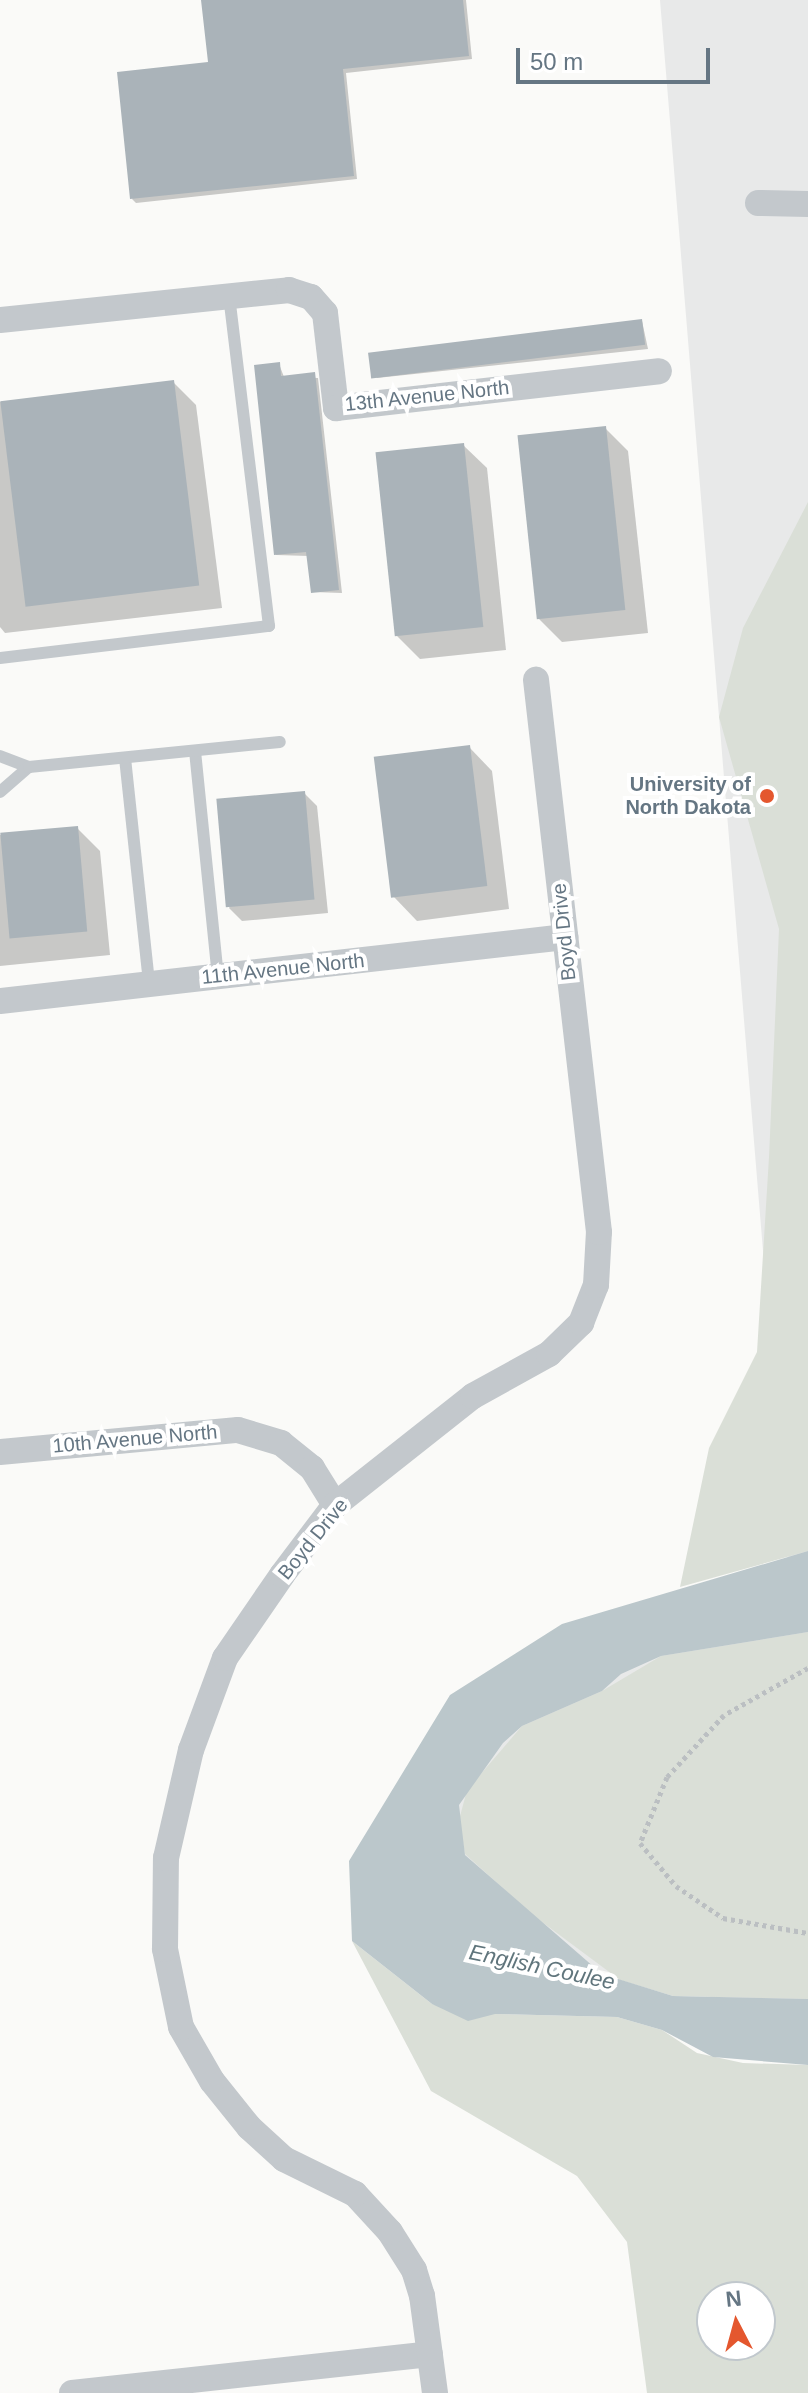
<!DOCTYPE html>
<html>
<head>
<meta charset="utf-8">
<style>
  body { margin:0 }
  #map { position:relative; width:808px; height:2393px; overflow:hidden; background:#fafaf8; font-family:Helvetica,sans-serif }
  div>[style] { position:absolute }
  .built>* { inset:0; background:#e8e9e9 }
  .green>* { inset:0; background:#dadfd7 }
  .water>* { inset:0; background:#bbc7cb }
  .shadow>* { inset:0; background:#0003 }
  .building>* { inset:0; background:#aab3b9; transform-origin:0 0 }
  .path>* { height:5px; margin-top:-2.5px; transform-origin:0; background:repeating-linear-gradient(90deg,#bbbfc2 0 4px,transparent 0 8px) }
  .lane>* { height:12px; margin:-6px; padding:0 6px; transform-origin:6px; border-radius:6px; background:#c3c8cc }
  .street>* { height:26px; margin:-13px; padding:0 13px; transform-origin:13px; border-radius:13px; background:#c3c8cc }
  .dots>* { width:22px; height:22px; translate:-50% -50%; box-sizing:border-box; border:4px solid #fff; border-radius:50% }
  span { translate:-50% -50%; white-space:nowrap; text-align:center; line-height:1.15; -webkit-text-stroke:8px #fff; paint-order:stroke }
  .street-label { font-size:20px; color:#657683 }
  .poi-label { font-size:20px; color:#657683; font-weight:700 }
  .right { translate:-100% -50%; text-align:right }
  .water-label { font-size:22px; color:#60757c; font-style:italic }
  .north { position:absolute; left:696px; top:2281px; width:80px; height:80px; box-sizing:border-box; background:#fff; border:2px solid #c1c8cd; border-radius:50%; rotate:354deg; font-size:22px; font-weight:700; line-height:32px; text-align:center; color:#657683 }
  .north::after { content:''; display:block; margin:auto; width:28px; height:36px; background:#e4572e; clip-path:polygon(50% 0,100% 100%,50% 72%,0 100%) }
  .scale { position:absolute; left:516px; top:48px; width:194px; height:36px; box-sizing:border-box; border:4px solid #657683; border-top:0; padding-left:10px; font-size:24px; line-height:28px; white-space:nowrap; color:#657683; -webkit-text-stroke:6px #fff; paint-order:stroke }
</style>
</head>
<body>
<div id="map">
  <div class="built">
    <i style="clip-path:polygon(660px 0,808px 0,808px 2020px,537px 1955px,446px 1918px,465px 1747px,791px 1591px)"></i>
  </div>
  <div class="green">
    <i style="clip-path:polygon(808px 502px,808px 1551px,680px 1587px,709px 1448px,757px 1352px,769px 1157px,779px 929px,719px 717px,743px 628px)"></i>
    <i style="clip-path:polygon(808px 1632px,808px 1999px,673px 1996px,620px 1980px,534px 1916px,465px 1854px,459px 1820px,467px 1790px,522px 1726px,602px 1691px,661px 1656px)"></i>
    <i style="clip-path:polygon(evenodd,352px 1941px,432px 2004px,495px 2014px,617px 2017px,662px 2030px,697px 2053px,743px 2063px,808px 2065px,808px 2393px,647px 2393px,627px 2242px,577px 2176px,431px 2091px,352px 1941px,712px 2297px,760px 2297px,760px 2345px,712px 2345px,712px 2297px)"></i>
  </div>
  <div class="water">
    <i style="clip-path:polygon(808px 1551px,808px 1632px,661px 1656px,621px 1674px,602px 1691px,522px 1726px,503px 1743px,459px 1805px,465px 1855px,602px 1974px,673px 1996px,808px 1999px,808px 2065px,713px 2057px,662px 2030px,617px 2017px,495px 2014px,468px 2021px,432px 2004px,352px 1941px,349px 1861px,450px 1695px,562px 1624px)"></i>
  </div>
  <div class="shadow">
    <i style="clip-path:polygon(203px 0,466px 0,472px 59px,346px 73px,357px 179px,136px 203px,132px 199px,210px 64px)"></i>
    <i style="clip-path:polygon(642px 321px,648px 349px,377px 378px,373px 374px)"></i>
    <i style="clip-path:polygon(279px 364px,284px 377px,318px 378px,342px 593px,313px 592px,309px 556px,276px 555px)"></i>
    <i style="clip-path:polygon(173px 382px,196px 405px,222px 608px,5px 633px,0 627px,0 402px)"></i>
    <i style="clip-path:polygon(605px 428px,628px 451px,648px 633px,562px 642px,539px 619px)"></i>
    <i style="clip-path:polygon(463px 445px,487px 468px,506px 650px,420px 659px,397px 636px)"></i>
    <i style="clip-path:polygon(469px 747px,492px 771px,509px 909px,417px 921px,394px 897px)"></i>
    <i style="clip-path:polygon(304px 793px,317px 806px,328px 913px,242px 921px,229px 908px)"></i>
    <i style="clip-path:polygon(77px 828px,100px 851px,110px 955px,0 966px,0 835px)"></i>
  </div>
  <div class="building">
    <i style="clip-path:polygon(201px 0,463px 0,469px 56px,343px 69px,354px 176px,130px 199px,117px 72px,208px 62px)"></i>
    <i style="left:642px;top:319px;width:26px;height:276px;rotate:83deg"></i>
    <i style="clip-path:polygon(280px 362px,281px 376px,315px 372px,339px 590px,311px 593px,306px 552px,274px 555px,254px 365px)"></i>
    <i style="left:174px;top:380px;width:207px;height:175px;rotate:83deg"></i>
    <i style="left:606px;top:426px;width:185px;height:89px;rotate:84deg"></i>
    <i style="left:464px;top:443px;width:185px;height:89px;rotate:84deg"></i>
    <i style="left:470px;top:745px;width:142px;height:97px;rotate:83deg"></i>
    <i style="left:305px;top:791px;width:109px;height:89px;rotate:85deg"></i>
    <i style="left:78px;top:826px;width:106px;height:78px;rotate:85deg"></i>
  </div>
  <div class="path">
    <i style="left:808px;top:1668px;width:96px;rotate:150.8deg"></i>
    <i style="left:724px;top:1715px;width:84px;rotate:132.6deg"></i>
    <i style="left:667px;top:1777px;width:71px;rotate:112.2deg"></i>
    <i style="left:640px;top:1843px;width:56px;rotate:50.1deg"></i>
    <i style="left:676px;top:1886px;width:57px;rotate:34.2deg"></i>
    <i style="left:723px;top:1918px;width:86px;rotate:10deg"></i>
  </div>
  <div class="lane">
    <i style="left:0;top:658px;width:271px;rotate:-6.8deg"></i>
    <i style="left:269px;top:626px;width:332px;rotate:-96.9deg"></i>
    <i style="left:195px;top:751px;width:226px;rotate:84.2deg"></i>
    <i style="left:0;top:756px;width:31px;rotate:21deg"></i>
    <i style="left:125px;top:758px;width:227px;rotate:83.9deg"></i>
    <i style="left:0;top:792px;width:38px;rotate:-41deg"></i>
    <i style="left:29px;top:767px;width:252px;rotate:-5.7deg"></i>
  </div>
  <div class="street">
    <i style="left:758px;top:203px;width:50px;rotate:1.1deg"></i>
    <i style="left:0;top:320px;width:291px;rotate:-5.9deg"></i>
    <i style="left:289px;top:290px;width:23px;rotate:18deg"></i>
    <i style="left:311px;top:297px;width:21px;rotate:49deg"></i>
    <i style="left:325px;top:313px;width:96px;rotate:83.4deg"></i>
    <i style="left:336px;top:408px;width:325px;rotate:-6.5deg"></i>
    <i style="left:0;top:1001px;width:569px;rotate:-6.46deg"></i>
    <i style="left:0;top:1452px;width:239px;rotate:-5.3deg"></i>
    <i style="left:238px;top:1430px;width:45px;rotate:16.8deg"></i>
    <i style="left:281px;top:1443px;width:40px;rotate:39deg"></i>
    <i style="left:312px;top:1468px;width:44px;rotate:58.1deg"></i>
    <i style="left:72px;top:2393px;width:360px;rotate:-6.2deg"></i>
    <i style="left:435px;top:2393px;width:98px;rotate:-97.6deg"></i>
    <i style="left:422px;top:2296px;width:27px;rotate:-107deg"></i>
    <i style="left:414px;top:2270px;width:45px;rotate:-122.3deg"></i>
    <i style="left:390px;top:2232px;width:52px;rotate:-132.6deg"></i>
    <i style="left:355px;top:2194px;width:79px;rotate:-153.8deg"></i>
    <i style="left:284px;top:2159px;width:47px;rotate:-137.6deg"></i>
    <i style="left:249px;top:2127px;width:59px;rotate:-128.8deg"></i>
    <i style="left:212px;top:2081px;width:62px;rotate:-119.9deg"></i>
    <i style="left:181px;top:2027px;width:80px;rotate:-101.6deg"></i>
    <i style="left:165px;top:1949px;width:91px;rotate:-89.4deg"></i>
    <i style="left:166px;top:1858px;width:111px;rotate:-77deg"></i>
    <i style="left:191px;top:1750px;width:98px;rotate:-69.7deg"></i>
    <i style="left:225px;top:1658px;width:101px;rotate:-55.5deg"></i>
    <i style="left:282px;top:1575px;width:88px;rotate:-52.9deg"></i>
    <i style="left:335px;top:1505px;width:176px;rotate:-38.3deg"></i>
    <i style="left:473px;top:1396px;width:87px;rotate:-28.9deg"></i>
    <i style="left:549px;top:1354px;width:45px;rotate:-44.1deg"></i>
    <i style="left:581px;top:1323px;width:41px;rotate:-68.5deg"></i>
    <i style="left:596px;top:1285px;width:53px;rotate:-86.8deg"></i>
    <i style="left:599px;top:1232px;width:556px;rotate:-96.51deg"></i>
  </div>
  <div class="dots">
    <i style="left:767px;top:796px;background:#e4572e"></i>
  </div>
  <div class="street-label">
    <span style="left:427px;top:396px;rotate:-6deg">13th Avenue North</span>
    <span style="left:564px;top:932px;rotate:-96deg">Boyd Drive</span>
    <span style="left:283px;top:969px;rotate:-6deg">11th Avenue North</span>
    <span style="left:135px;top:1439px;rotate:-5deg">10th Avenue North</span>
    <span style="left:313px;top:1539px;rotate:-51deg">Boyd Drive</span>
  </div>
  <div class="poi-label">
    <span class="right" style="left:751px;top:796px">University of<br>North Dakota</span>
  </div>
  <div class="water-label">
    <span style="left:542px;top:1967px;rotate:12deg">English Coulee</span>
  </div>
  <div class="north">N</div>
  <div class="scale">50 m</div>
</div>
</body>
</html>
